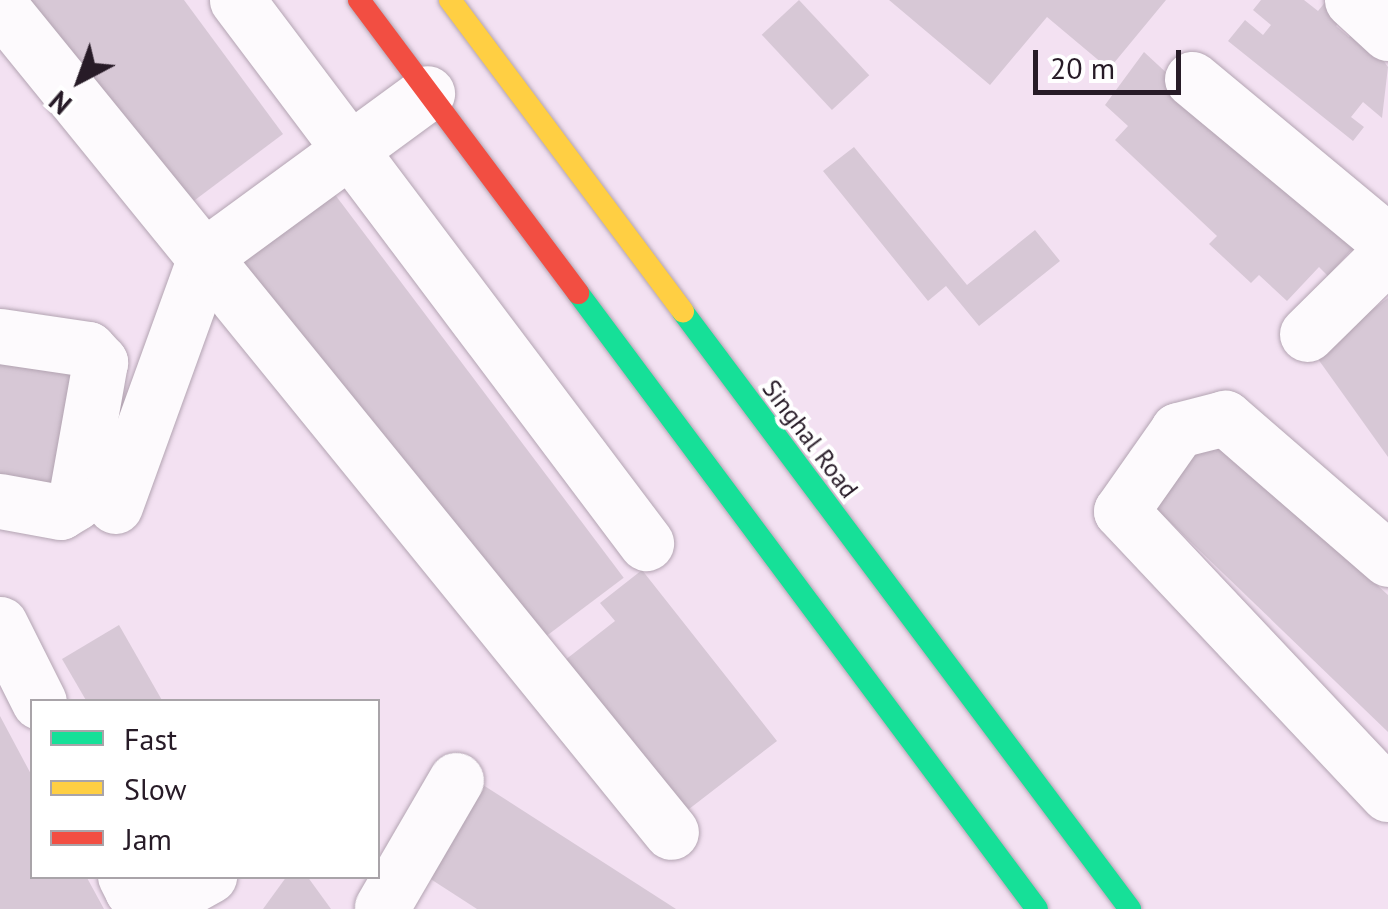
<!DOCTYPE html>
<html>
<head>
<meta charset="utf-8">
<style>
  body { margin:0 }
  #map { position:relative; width:1388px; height:909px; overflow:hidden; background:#f3e1f2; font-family:"PT Sans",sans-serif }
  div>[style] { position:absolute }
  .building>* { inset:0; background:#d7c8d6; transform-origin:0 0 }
  .roads { filter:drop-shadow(0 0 2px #b3a4b2) drop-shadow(0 0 2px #b3a4b2) }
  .street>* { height:55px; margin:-27.5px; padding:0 27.5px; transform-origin:27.5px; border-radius:27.5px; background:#fdfafd }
  .fast>* { height:22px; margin:-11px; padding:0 11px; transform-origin:11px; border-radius:11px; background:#16e098 }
  .slow>* { height:22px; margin:-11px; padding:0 11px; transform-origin:11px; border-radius:11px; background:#ffcf43 }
  .jam>* { height:22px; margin:-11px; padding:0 11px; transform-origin:11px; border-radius:11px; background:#f24e42 }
  span { translate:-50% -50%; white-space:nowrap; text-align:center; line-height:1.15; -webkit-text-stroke:8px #fff; paint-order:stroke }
  .street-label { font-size:25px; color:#271b27 }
  .legend { position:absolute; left:30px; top:699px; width:350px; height:180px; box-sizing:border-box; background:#fff; border:2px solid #a9a4a9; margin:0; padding:12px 18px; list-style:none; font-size:30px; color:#271b27 }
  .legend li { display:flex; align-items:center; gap:20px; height:50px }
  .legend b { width:50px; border:2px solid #a9a4a9 }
  .north { position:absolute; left:30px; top:30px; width:100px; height:100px; -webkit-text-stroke:8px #fff; paint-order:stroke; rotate:221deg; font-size:28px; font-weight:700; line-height:40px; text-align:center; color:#271b27 }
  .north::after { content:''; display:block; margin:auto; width:35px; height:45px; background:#271b27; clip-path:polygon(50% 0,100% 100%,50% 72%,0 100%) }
  .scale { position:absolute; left:1033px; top:50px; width:148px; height:45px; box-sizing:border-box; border:5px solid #271b27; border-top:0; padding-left:12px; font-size:30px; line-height:35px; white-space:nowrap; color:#271b27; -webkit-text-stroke:8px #fff; paint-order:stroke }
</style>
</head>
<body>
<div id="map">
  <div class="building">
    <i style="clip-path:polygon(27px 0,184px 0,283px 134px,183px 209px)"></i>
    <i style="left:799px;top:0;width:103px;height:51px;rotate:47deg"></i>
    <i style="clip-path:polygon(889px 0,1166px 0,1109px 69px,1047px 17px,990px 85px)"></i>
    <i style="clip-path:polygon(1261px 0,1304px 0,1318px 11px,1327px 0,1346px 14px,1336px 26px,1349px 37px,1359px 25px,1388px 67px,1382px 118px,1363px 102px,1351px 117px,1364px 127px,1353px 141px,1228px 41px,1245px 20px,1263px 35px,1271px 25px,1253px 10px)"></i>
    <i style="clip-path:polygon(1144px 52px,1354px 247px,1328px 276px,1319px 267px,1287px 301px,1259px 275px,1251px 283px,1209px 244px,1217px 236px,1115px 140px,1128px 126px,1105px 105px)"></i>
    <i style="clip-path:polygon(854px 147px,967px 285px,1035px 230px,1060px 261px,979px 326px,946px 286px,928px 301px,823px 171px)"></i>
    <i style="left:321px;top:176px;width:503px;height:123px;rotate:53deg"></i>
    <i style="clip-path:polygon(1388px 298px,1388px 457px,1313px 352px)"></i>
    <i style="clip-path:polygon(0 357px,76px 367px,59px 489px,0 481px)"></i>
    <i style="clip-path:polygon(1208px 431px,1388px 595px,1388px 732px,1146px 499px)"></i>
    <i style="clip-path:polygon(642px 570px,777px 741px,680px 816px,560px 664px,615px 621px,600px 603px)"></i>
    <i style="clip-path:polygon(119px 625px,163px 702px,87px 702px,62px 659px)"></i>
    <i style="clip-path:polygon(0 716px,32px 776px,32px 876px,86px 876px,104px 909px,0 909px)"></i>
    <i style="clip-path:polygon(469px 776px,676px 909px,477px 909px,412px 867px)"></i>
    <i style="clip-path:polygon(287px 876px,307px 876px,331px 909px,263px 909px)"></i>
  </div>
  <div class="roads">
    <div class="street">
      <i style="left:237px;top:0;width:680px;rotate:53.01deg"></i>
      <i style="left:1352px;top:0;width:49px;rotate:42.5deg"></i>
      <i style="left:0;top:6px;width:1064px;rotate:50.91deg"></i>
      <i style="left:1192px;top:79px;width:255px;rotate:39.7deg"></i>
      <i style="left:1307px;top:334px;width:114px;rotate:-44.6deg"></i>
      <i style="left:0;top:336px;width:89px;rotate:8.4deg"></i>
      <i style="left:88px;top:349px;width:18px;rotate:47deg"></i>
      <i style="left:100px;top:362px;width:143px;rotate:100.1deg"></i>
      <i style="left:75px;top:503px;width:17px;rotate:149deg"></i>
      <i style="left:60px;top:512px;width:61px;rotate:-169.6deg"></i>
      <i style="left:115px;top:506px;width:267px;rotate:-70.1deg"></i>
      <i style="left:206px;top:255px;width:274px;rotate:-36.2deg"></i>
      <i style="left:1388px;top:559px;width:216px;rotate:-139.1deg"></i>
      <i style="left:1225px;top:418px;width:49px;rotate:165.7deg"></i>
      <i style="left:1178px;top:430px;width:99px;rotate:125.1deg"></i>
      <i style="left:1121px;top:511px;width:389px;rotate:46.7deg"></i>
      <i style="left:0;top:624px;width:87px;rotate:63.4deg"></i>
      <i style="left:125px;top:876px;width:16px;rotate:63deg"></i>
      <i style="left:132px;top:890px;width:32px;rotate:22deg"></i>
      <i style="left:162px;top:902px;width:54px;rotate:-29deg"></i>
      <i style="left:382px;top:907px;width:147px;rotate:-59.8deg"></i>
    </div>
    <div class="fast">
      <i style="left:578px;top:293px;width:768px;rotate:53.31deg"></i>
      <i style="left:683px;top:312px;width:746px;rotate:53.18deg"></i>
    </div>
    <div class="slow">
      <i style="left:450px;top:0;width:389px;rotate:53.2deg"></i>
    </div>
    <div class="jam">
      <i style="left:359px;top:0;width:366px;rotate:53.2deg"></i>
    </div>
  </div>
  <div class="street-label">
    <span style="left:810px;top:439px;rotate:53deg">Singhal Road</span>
  </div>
  <ul class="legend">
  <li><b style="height:12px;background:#16e098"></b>Fast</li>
  <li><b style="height:12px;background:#ffcf43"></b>Slow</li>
  <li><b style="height:12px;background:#f24e42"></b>Jam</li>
  </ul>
  <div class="north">N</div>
  <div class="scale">20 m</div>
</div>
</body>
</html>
